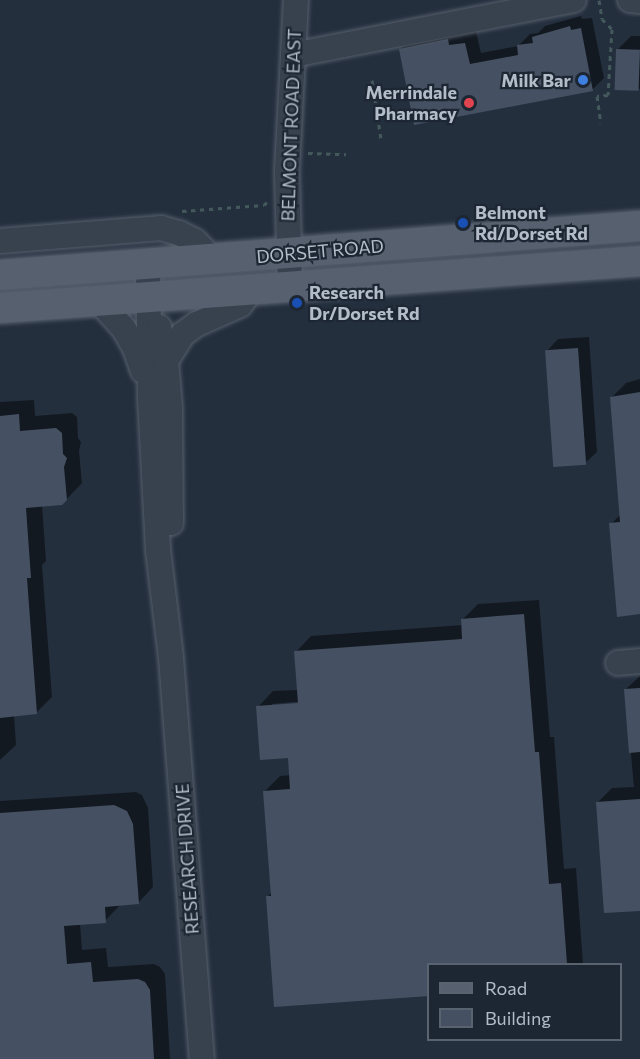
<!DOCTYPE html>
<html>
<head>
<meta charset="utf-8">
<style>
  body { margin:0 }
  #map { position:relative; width:640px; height:1059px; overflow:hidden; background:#242f3e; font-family:Commissioner,sans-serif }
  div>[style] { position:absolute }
  .shadow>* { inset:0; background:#0007 }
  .building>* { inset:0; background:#455162; transform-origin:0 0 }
  .path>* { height:3px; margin-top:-1.5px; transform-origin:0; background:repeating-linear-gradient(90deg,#44595c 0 4.5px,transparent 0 9px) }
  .roads { filter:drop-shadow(0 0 2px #565f6c) drop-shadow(0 0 2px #565f6c) }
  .minor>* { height:24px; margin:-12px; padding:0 12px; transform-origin:12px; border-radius:12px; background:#38414e }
  .major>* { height:30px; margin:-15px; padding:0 15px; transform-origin:15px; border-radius:15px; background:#56606e }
  .dots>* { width:16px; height:16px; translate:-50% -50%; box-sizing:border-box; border:3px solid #1d2633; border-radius:50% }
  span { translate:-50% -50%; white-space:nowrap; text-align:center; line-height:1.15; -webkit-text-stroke:4.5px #1d2633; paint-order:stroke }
  .poi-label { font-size:18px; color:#b4bcc9; font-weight:700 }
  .right { translate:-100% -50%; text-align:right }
  .left { translate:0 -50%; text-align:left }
  .street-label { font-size:18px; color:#b4bcc9 }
  .legend { position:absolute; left:427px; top:963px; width:195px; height:78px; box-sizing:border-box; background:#1d2633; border:2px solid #59626f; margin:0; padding:8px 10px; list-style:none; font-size:18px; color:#b4bcc9 }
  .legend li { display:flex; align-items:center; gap:12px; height:30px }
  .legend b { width:30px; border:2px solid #59626f }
</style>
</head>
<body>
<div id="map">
  <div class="shadow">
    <i style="clip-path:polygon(581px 16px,582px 19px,592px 18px,604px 78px,593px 89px,415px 123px,401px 49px,412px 38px,459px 29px,460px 35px,476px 32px,481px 53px,518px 46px,530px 34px,538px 33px,545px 26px)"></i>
    <i style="clip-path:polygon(631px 36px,640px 36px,640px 90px,617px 50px)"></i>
    <i style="clip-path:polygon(589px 337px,597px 452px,585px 463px,547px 351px,558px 339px)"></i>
    <i style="clip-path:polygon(640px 379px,640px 614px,611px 524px,621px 514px,612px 397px,626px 383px)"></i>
    <i style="clip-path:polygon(34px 400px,35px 416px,72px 413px,77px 417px,78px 438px,81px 442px,79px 451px,82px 483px,62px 504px,42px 505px,46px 561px,42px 565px,52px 697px,36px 713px,14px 715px,16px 745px,0 760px,0 402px)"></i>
    <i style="clip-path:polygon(evenodd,539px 600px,550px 737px,554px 737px,564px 869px,576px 868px,583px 964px,428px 964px,268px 896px,272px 892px,264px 792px,280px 776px,291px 775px,290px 756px,258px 707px,273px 691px,298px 690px,296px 652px,311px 636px,463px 625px,462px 620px,478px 604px,539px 600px,305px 701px,305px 704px,272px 707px,272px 704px,305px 701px)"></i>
    <i style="clip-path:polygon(640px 676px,640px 909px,598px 802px,612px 788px,634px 787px,625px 690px)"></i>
    <i style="clip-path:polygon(136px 792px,142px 795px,148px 808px,153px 887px,138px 903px,121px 904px,105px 921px,80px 923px,82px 950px,106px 948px,108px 967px,154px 964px,160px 967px,165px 974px,170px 1059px,0 1059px,0 801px)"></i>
  </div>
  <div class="building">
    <i style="clip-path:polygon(570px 26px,571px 30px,581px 28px,593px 91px,414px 125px,399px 49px,448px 39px,449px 45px,465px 43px,470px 64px,518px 55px,517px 45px,533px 43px,532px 37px)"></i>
    <i style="left:616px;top:49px;width:24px;height:41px;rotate:2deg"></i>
    <i style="left:578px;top:348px;width:117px;height:33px;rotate:86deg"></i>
    <i style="clip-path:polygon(640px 392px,640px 614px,617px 617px,609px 523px,620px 522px,610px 397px)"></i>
    <i style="clip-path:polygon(19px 414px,20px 431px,56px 428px,62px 433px,63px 454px,67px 458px,64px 467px,67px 500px,62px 505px,26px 508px,31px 578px,27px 578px,37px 714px,0 718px,0 416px)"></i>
    <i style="clip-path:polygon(524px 614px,535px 752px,539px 752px,549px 884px,561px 883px,567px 964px,429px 964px,429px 996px,274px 1007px,266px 896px,271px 896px,263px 791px,290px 789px,288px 758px,260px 760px,256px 706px,298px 703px,294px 651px,462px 639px,461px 619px)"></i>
    <i style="clip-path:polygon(640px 688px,640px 752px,629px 753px,624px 689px)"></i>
    <i style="clip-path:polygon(640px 799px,640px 911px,604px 913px,596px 802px)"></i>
    <i style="clip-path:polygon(114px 805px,127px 811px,133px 824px,139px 904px,105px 907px,106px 923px,64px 926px,67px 964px,91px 962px,93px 982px,138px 979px,145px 982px,150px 990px,154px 1059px,0 1059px,0 813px)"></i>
  </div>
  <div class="path">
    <i style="left:599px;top:0;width:19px;rotate:81deg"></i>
    <i style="left:602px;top:19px;width:14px;rotate:45deg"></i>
    <i style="left:612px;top:29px;width:66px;rotate:93.5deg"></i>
    <i style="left:608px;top:95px;width:11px;rotate:175deg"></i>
    <i style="left:597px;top:96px;width:27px;rotate:82deg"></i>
    <i style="left:372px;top:80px;width:60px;rotate:81.3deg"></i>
    <i style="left:308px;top:153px;width:38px;rotate:2deg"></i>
    <i style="left:182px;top:211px;width:82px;rotate:-4.2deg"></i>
    <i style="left:264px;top:205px;width:4px;rotate:-45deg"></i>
  </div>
  <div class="roads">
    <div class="minor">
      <i style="left:630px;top:0;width:10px;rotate:6deg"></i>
      <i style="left:293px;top:55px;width:286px;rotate:-11.1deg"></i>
      <i style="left:0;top:241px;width:162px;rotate:-4.6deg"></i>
      <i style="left:161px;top:228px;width:19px;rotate:16deg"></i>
      <i style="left:179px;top:233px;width:18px;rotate:27deg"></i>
      <i style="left:195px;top:241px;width:26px;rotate:47deg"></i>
      <i style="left:148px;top:265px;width:132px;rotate:89.1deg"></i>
      <i style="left:150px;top:397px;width:153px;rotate:87deg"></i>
      <i style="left:158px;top:550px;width:109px;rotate:83.1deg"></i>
      <i style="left:171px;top:658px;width:402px;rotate:85.6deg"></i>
      <i style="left:290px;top:286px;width:115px;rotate:-91.5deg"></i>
      <i style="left:287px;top:171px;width:171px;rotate:-87deg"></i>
      <i style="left:98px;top:300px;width:39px;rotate:48deg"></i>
      <i style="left:124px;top:329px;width:22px;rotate:60deg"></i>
      <i style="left:135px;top:348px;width:24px;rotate:71deg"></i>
      <i style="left:159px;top:327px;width:35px;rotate:78deg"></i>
      <i style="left:166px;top:361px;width:48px;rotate:85.2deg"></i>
      <i style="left:170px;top:409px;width:114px;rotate:89.5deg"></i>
      <i style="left:166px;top:361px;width:32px;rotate:-58deg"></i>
      <i style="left:183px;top:334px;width:17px;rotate:-36deg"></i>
      <i style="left:197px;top:324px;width:47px;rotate:-23.8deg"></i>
      <i style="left:240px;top:305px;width:19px;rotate:-54deg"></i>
      <i style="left:618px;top:663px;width:22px;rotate:-5deg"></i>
    </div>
    <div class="major">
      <i style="left:0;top:275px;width:642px;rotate:-4.38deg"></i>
      <i style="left:0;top:308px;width:642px;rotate:-4.2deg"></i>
    </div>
  </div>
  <div class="dots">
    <i style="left:583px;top:80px;background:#3f7fe0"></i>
    <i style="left:469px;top:103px;background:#e0444e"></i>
    <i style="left:463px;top:223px;background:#1a4fb4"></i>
    <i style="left:297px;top:303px;background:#1a4fb4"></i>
  </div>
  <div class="poi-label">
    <span class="right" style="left:571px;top:80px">Milk Bar</span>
    <span class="right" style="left:457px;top:103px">Merrindale<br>Pharmacy</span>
    <span class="left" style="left:475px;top:223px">Belmont<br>Rd/Dorset Rd</span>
    <span class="left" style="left:309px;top:303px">Research<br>Dr/Dorset Rd</span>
  </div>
  <div class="street-label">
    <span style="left:291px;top:125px;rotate:-88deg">BELMONT ROAD EAST</span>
    <span style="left:320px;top:251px;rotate:-5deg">DORSET ROAD</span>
    <span style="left:187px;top:859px;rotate:-94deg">RESEARCH DRIVE</span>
  </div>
  <ul class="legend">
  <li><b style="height:8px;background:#56606e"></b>Road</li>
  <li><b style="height:16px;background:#455162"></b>Building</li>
  </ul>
</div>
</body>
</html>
